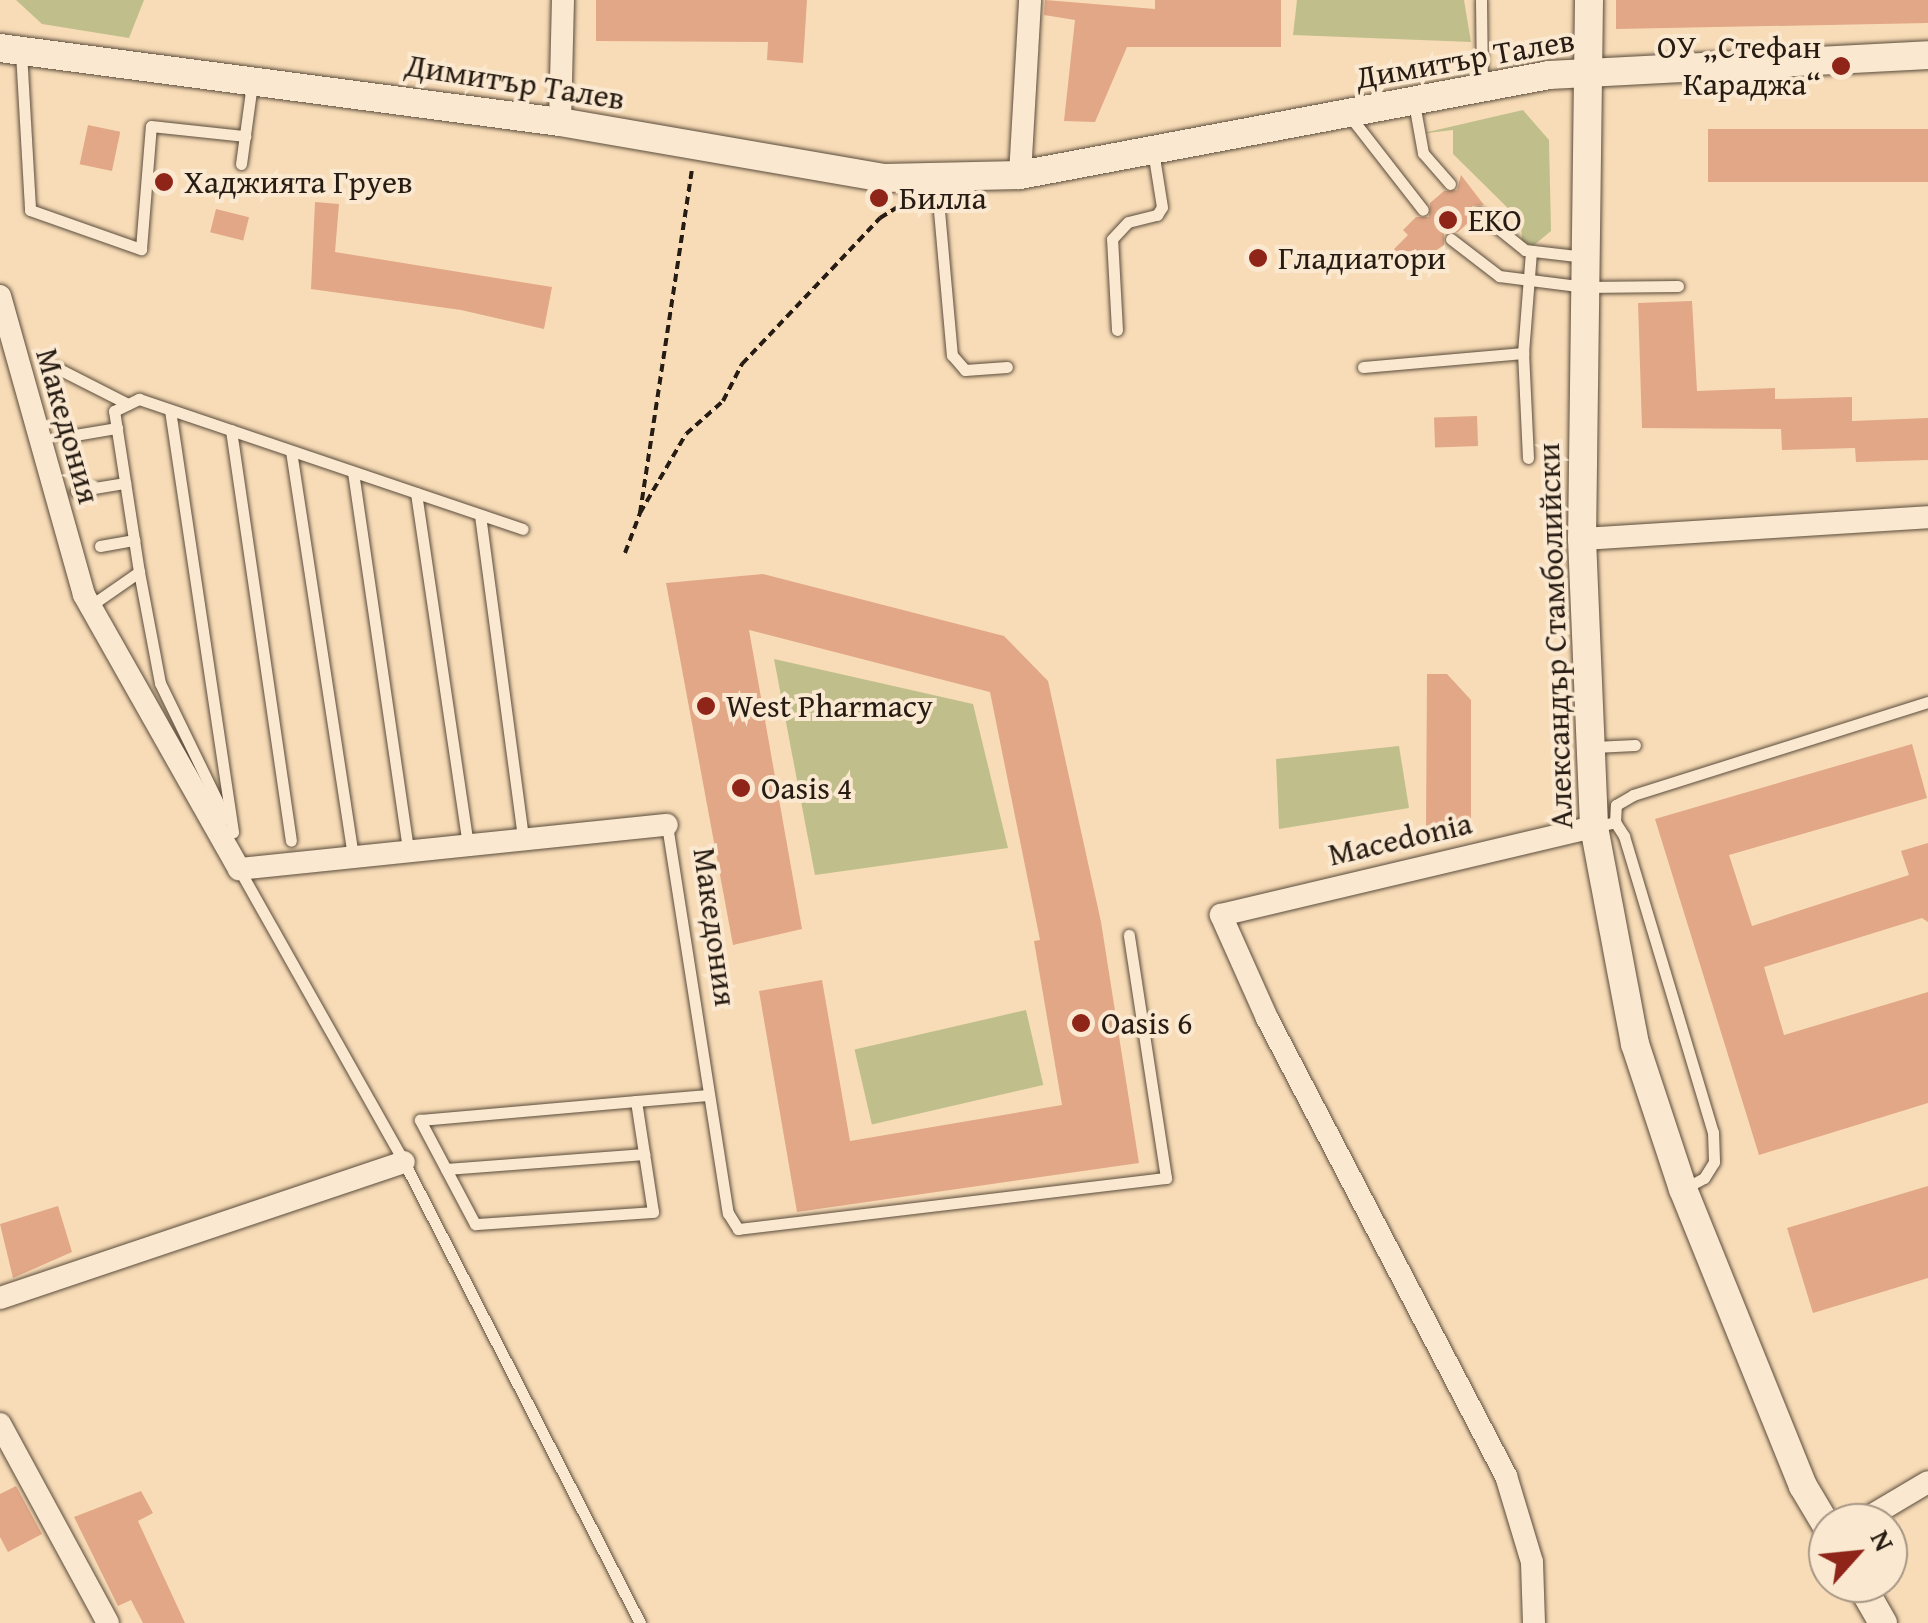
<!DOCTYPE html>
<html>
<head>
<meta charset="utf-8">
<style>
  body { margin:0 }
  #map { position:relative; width:1928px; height:1623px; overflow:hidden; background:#f8dcb7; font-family:"Gentium Book Plus",serif }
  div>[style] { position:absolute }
  .green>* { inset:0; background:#c0bf8c; transform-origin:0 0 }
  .building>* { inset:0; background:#e1a787; transform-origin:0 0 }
  .path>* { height:4px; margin-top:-2px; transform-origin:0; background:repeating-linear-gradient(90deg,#271c13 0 8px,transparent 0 13px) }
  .roads { filter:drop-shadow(0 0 2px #5b4c3c) drop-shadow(0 0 2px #5b4c3c) }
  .service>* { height:11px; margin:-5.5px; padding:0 5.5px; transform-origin:5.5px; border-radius:5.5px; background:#fae8d0 }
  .minor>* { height:22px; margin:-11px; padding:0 11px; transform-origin:11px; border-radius:11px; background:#fae8d0 }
  .tertiary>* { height:28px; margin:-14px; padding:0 14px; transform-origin:14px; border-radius:14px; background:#fae8d0 }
  .dots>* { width:28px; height:28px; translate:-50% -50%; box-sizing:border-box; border:5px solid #fae8d0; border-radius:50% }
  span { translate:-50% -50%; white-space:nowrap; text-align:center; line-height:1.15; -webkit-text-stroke:8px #fae8d0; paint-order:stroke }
  .poi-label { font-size:32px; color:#271c13 }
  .right { translate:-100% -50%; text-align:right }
  .left { translate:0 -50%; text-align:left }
  .street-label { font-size:32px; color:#271c13 }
  .north { position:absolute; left:1808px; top:1503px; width:100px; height:100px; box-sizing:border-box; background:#fae8d0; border:2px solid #a69684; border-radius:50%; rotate:63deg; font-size:28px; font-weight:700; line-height:40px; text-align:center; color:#271c13 }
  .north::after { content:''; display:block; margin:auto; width:35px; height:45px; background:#8f2418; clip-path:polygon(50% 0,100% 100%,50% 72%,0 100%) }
</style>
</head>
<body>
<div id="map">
  <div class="green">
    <i style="clip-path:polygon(16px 0,144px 0,129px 38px,42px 24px)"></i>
    <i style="clip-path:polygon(1297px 0,1464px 0,1471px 42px,1293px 35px)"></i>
    <i style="clip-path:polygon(1523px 110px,1549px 140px,1551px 231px,1533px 246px,1522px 241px,1521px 221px,1453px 154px,1453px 130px,1419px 134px)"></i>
    <i style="clip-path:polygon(774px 659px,973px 704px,1008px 848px,815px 875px)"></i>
    <i style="clip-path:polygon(1399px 746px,1409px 808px,1279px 829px,1276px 759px)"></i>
    <i style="left:1026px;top:1010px;width:77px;height:176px;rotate:77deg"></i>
  </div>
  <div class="building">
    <i style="clip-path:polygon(596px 0,807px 0,803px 63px,767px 60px,768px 42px,596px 41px)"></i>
    <i style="clip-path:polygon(1045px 0,1155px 9px,1155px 0,1281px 0,1281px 47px,1127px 47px,1095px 122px,1064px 121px,1075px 20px,1044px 15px)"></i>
    <i style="clip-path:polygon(1616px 0,1928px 0,1928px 23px,1616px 29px)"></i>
    <i style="left:88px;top:125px;width:33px;height:40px;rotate:12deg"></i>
    <i style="left:1928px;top:129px;width:53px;height:220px;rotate:90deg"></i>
    <i style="clip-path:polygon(1461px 175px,1484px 205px,1472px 206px,1472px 219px,1458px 232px,1444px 233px,1444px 245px,1411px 267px,1394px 249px,1408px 235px,1403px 230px,1416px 217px,1429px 217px,1430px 203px,1444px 191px,1457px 190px)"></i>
    <i style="clip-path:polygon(315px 202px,339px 204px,335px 252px,552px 287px,544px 329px,461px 310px,311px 289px)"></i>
    <i style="left:216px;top:209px;width:34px;height:24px;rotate:14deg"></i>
    <i style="clip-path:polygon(1692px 301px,1697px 391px,1775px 388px,1775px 399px,1852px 397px,1852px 421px,1928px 418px,1928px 460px,1856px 462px,1855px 448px,1782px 450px,1781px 429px,1642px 428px,1638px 303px)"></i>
    <i style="left:1477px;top:416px;width:30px;height:43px;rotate:88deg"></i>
    <i style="clip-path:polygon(763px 574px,1004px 636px,1048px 681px,1101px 922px,1139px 1163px,797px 1212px,759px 991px,822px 980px,850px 1141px,1062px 1105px,1034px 941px,1040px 940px,990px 692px,749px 630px,802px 929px,733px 945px,666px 583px)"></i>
    <i style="clip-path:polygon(1427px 674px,1447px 674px,1471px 700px,1471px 830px,1426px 829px)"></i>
    <i style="clip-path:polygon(1912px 744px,1927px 798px,1729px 855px,1752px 926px,1909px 875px,1901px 851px,1928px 843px,1928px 922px,1922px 918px,1764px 967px,1784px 1035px,1928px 992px,1928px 1103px,1759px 1155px,1655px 819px)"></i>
    <i style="clip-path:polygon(1928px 1186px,1928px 1278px,1813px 1313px,1787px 1228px)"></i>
    <i style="clip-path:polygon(58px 1206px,72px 1252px,13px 1278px,0 1224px)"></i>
    <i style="clip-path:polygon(16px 1486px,42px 1534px,8px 1552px,0 1537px,0 1494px)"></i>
    <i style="clip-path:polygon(141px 1491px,153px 1513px,138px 1521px,185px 1623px,143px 1623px,131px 1600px,118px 1606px,74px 1517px)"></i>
  </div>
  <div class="path">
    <i style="left:640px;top:513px;width:91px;rotate:-59.8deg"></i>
    <i style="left:686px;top:434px;width:50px;rotate:-41.7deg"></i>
    <i style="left:723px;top:401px;width:42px;rotate:-62.8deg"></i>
    <i style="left:742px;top:364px;width:201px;rotate:-46.6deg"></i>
    <i style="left:880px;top:218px;width:26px;rotate:-32deg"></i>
    <i style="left:625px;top:553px;width:43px;rotate:-69.4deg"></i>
    <i style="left:640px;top:513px;width:346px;rotate:-81.4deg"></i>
  </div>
  <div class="roads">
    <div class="service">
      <i style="left:1481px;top:0;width:87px;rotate:89.3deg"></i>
      <i style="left:21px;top:52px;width:158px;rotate:86.7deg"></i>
      <i style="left:30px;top:210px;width:118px;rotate:19.4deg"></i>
      <i style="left:141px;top:249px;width:123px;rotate:-85.4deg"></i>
      <i style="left:151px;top:126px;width:95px;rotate:6.1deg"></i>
      <i style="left:1414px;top:103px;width:51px;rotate:79.8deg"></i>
      <i style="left:1423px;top:153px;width:41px;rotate:48.9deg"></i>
      <i style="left:1349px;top:115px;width:120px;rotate:52.1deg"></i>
      <i style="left:241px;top:164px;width:81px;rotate:-82.2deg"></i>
      <i style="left:936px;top:177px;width:179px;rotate:84.9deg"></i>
      <i style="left:952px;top:355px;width:20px;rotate:49deg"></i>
      <i style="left:965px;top:370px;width:42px;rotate:-4.1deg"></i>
      <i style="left:1479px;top:213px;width:59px;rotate:38.8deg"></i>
      <i style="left:1525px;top:250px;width:60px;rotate:6.7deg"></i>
      <i style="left:1451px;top:239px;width:61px;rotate:37.6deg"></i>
      <i style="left:1499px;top:276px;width:87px;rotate:7.3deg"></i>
      <i style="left:1585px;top:287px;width:93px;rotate:-0.6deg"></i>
      <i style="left:1117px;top:330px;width:91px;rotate:-93.1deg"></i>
      <i style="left:1112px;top:239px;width:23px;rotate:-47deg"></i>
      <i style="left:1128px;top:222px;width:30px;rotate:-14deg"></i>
      <i style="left:1157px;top:215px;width:9px;rotate:-58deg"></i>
      <i style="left:1162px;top:207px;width:57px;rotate:-99.1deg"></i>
      <i style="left:55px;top:367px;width:82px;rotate:26.9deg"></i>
      <i style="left:1363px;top:367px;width:161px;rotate:-5deg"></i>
      <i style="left:170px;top:410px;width:427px;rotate:81.5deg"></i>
      <i style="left:231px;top:430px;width:415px;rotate:81.7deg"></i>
      <i style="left:63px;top:437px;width:55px;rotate:-9.5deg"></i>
      <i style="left:291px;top:451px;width:411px;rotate:81.3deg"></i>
      <i style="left:1528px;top:458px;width:105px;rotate:-92.7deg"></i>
      <i style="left:1523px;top:353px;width:101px;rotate:-85.5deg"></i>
      <i style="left:353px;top:472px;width:383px;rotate:81.7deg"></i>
      <i style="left:76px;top:491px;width:50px;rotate:-9.3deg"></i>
      <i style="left:416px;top:493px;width:356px;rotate:81.6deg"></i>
      <i style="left:480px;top:515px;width:327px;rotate:82.4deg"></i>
      <i style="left:100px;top:546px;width:35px;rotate:-10deg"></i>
      <i style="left:139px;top:572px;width:113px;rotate:79.3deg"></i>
      <i style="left:160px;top:683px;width:151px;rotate:64.1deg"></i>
      <i style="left:90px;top:606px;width:60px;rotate:-34.8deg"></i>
      <i style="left:139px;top:572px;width:163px;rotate:-98.8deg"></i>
      <i style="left:114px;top:411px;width:28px;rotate:-26deg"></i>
      <i style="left:139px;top:399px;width:405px;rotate:18.7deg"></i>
      <i style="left:1594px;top:747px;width:41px;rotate:-2.8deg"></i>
      <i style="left:1615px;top:822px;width:17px;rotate:-87deg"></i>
      <i style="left:1616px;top:805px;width:20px;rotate:-30deg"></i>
      <i style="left:1633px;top:795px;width:309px;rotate:-17.5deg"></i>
      <i style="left:667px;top:825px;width:393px;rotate:81.1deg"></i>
      <i style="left:728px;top:1213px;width:19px;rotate:58deg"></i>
      <i style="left:738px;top:1229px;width:431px;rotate:-6.8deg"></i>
      <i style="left:1166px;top:1178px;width:246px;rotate:-98.7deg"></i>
      <i style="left:1594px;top:827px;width:22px;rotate:-13deg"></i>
      <i style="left:1615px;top:822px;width:17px;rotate:57deg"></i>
      <i style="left:1624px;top:836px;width:309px;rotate:73.3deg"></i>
      <i style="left:1713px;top:1132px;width:30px;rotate:88deg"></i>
      <i style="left:1714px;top:1162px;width:19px;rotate:122deg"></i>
      <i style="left:1704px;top:1178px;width:24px;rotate:152deg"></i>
      <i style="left:239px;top:869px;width:336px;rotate:60.6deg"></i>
      <i style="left:404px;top:1162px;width:518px;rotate:62.89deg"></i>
      <i style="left:636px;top:1101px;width:112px;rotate:81.3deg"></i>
      <i style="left:653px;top:1212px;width:178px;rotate:176.1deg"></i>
      <i style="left:475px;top:1224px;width:118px;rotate:-117.9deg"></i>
      <i style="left:420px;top:1120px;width:217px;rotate:-5deg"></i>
      <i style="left:636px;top:1101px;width:72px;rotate:-4.8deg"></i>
      <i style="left:446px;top:1169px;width:199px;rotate:-4.3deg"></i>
    </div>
    <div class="minor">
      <i style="left:560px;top:122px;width:122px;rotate:-88.6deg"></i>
      <i style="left:1020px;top:175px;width:175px;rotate:-86.7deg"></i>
      <i style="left:0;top:296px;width:311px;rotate:74.3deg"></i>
      <i style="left:84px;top:595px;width:315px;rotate:60.5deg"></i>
      <i style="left:239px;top:869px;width:430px;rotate:-5.9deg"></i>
      <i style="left:1582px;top:539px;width:347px;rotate:-3.6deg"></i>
      <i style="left:0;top:1298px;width:426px;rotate:-18.6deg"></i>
      <i style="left:0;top:1424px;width:226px;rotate:61.5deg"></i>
      <i style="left:1859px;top:1523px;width:80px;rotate:-30.7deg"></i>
      <i style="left:1534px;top:1623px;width:61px;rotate:-91.9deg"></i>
      <i style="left:1532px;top:1562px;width:90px;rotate:-106.8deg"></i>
      <i style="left:1506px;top:1476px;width:517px;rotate:-117.56deg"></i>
      <i style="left:1267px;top:1018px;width:113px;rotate:-114.1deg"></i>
      <i style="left:1221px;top:915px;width:383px;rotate:-13.3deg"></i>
    </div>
    <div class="tertiary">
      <i style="left:1589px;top:0;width:539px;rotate:90.74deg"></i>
      <i style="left:1582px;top:539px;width:288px;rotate:87.6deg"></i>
      <i style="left:1594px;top:827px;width:221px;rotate:79.3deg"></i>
      <i style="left:1635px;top:1044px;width:153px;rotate:71.7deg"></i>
      <i style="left:1683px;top:1189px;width:320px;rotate:68deg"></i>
      <i style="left:1803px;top:1486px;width:49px;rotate:59.2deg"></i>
      <i style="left:0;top:48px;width:565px;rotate:7.53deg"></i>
      <i style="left:560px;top:122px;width:329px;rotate:9.8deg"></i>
      <i style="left:884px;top:178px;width:136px;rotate:-1.3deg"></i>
      <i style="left:1020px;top:175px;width:538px;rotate:-10.7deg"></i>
      <i style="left:1549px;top:75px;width:380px;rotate:-3deg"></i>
      <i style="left:1860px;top:1583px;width:46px;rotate:60.1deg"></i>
    </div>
  </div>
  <div class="dots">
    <i style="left:1841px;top:66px;background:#8f2418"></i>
    <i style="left:164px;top:182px;background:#8f2418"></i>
    <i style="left:879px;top:198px;background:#8f2418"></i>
    <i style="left:1448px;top:220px;background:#8f2418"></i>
    <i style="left:1258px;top:258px;background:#8f2418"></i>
    <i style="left:706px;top:706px;background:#8f2418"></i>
    <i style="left:741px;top:788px;background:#8f2418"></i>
    <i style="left:1081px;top:1023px;background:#8f2418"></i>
  </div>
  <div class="poi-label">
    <span class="right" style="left:1821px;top:66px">ОУ „Стефан<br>Караджа“</span>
    <span class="left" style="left:184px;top:182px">Хаджията Груев</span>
    <span class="left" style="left:899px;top:198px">Билла</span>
    <span class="left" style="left:1468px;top:220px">EKO</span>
    <span class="left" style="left:1278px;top:258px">Гладиатори</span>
    <span class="left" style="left:726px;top:706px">West Pharmacy</span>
    <span class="left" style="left:761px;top:788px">Oasis 4</span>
    <span class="left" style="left:1101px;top:1023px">Oasis 6</span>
  </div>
  <div class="street-label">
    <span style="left:1465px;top:59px;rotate:-10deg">Димитър Талев</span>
    <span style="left:515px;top:82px;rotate:9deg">Димитър Талев</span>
    <span style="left:68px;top:426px;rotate:74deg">Македония</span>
    <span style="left:1555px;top:636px;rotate:-92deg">Александър Стамболийски</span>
    <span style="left:1400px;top:839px;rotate:-13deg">Macedonia</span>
    <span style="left:715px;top:927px;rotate:82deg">Македония</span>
  </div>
  <div class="north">N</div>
</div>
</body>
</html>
